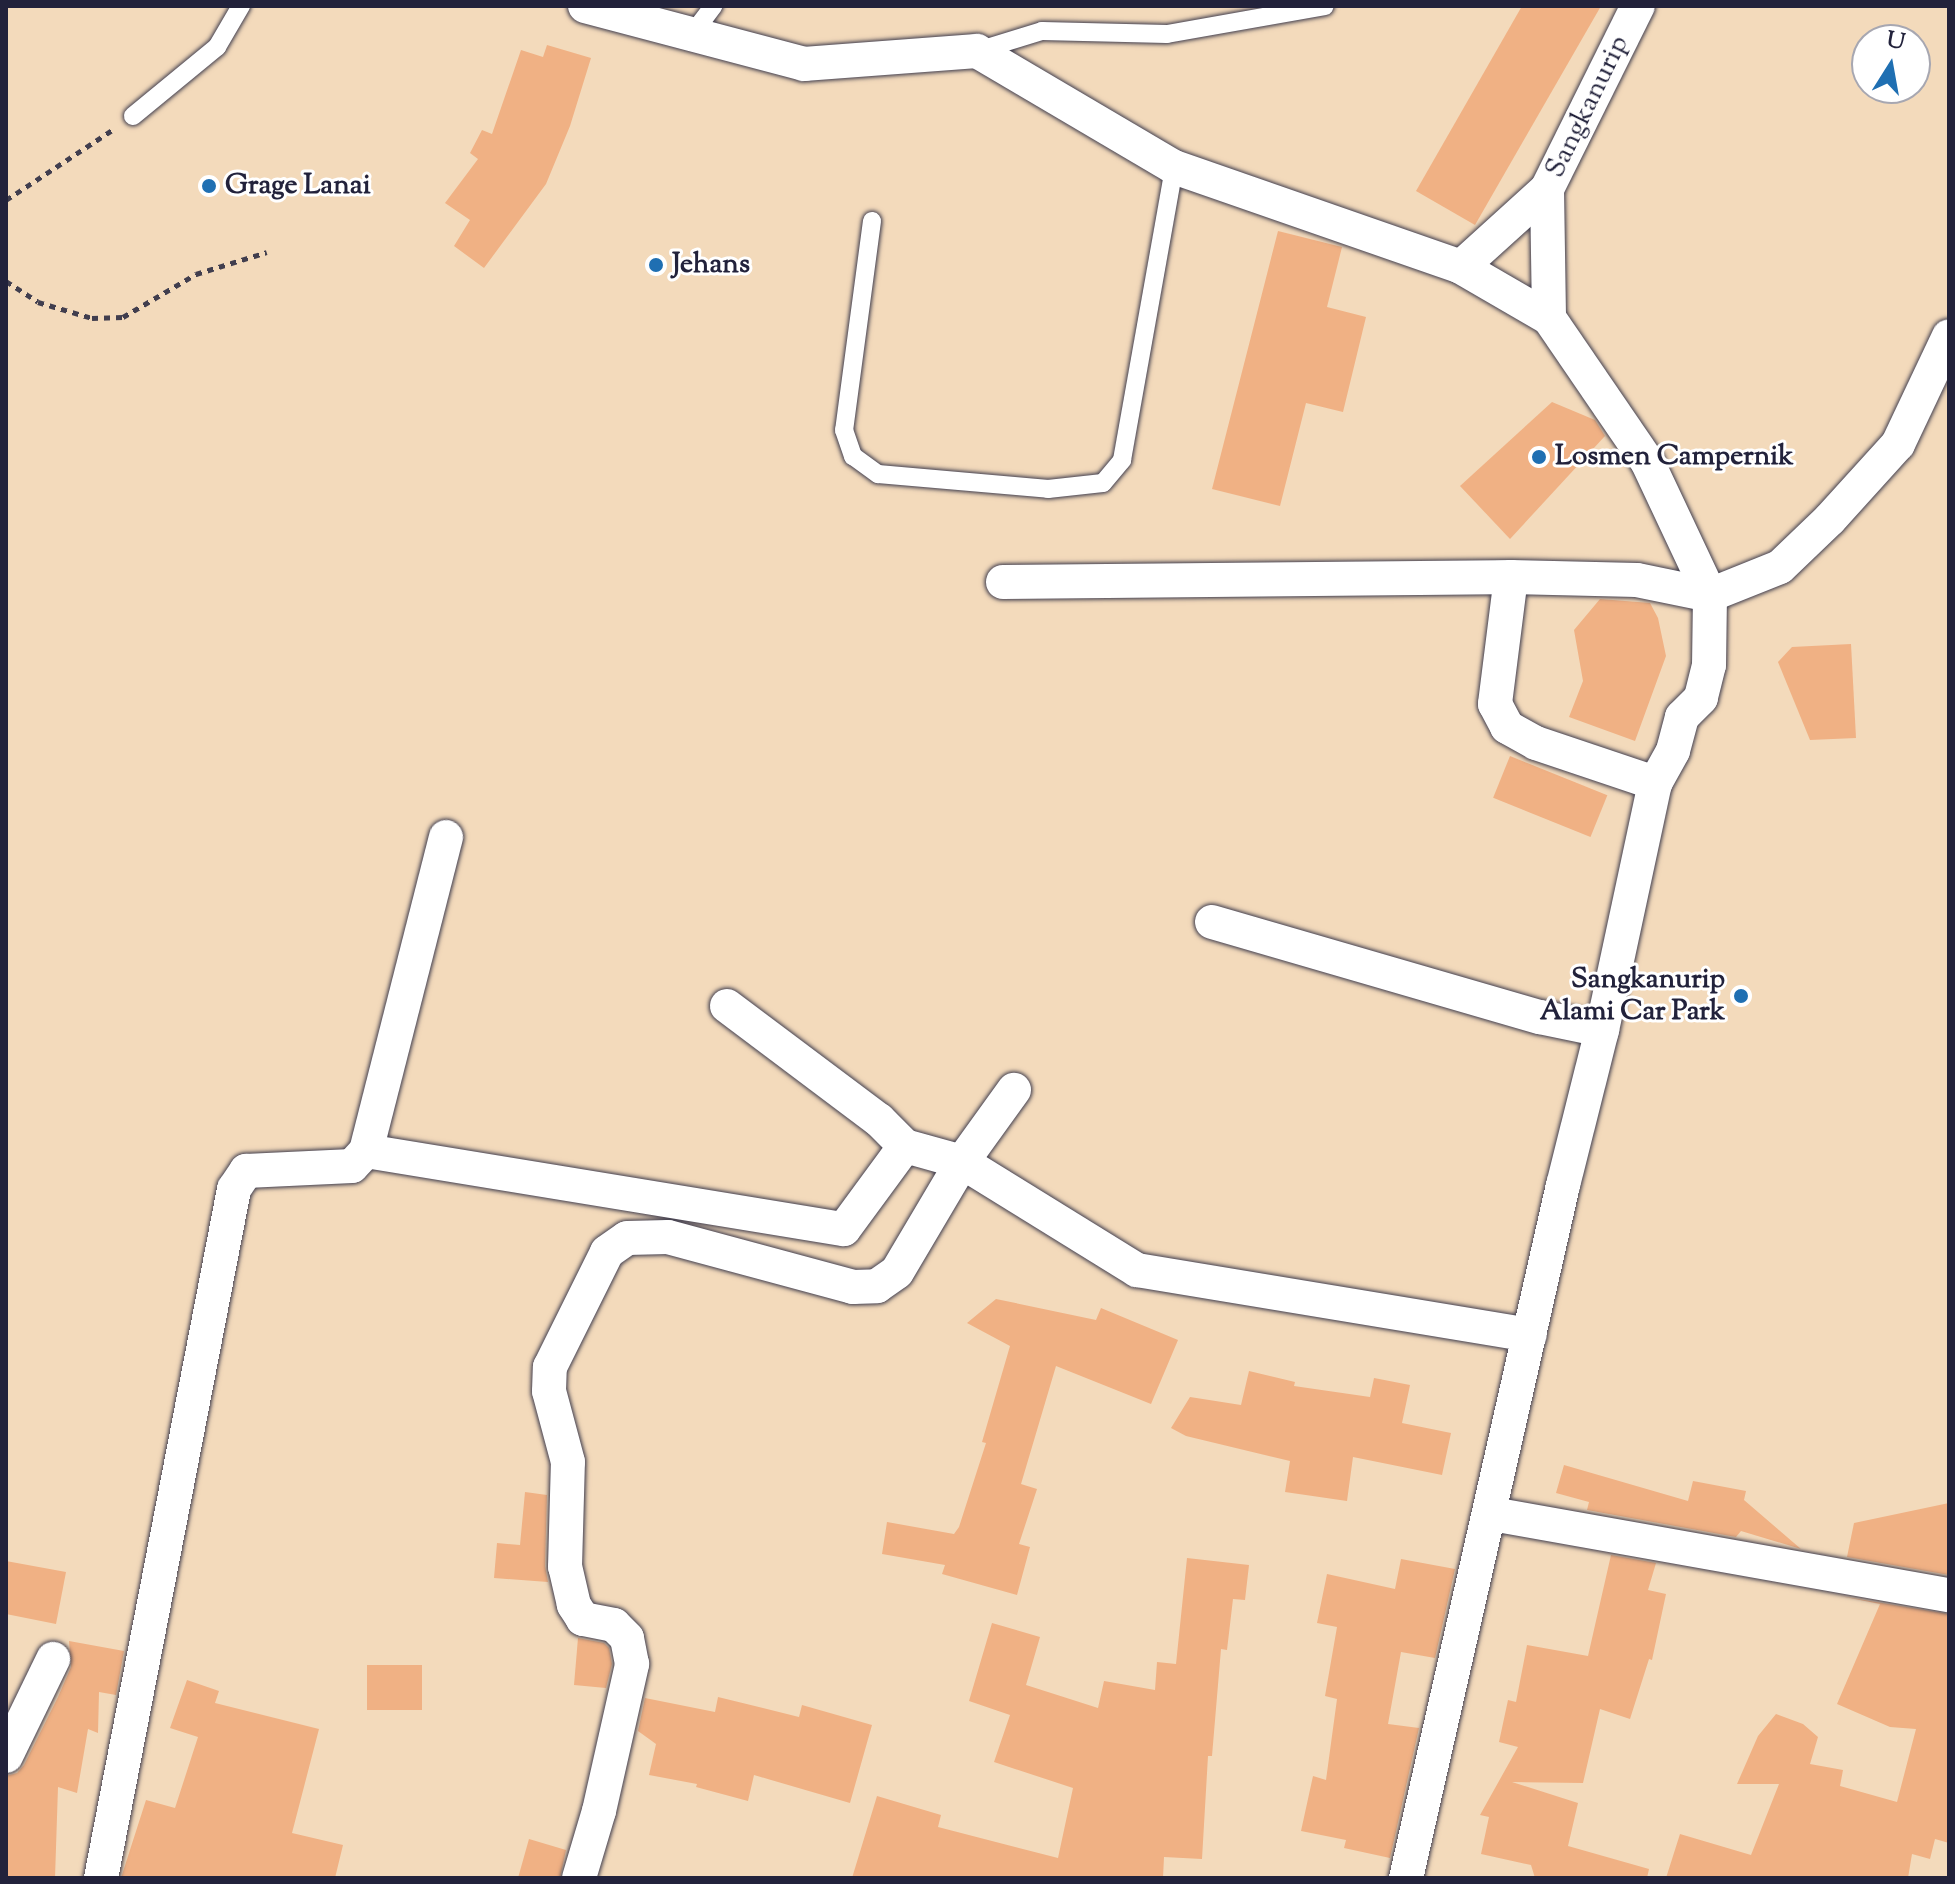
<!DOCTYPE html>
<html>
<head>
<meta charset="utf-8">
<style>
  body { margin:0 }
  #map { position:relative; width:1955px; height:1884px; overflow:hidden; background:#f3dabb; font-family:"Sorts Mill Goudy",serif }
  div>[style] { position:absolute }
  .building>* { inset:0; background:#f0b184; transform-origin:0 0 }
  .path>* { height:5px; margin-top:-2.5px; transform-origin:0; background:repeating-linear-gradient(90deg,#413e4e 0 6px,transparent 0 12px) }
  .roads { filter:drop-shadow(0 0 2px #413e4e) drop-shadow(0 0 2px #413e4e) }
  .lane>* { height:18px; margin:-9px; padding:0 9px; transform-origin:9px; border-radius:9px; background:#fff }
  .street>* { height:34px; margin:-17px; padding:0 17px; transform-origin:17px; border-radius:17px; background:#fff }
  .dots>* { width:22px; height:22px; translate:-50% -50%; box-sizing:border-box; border:4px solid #fff; border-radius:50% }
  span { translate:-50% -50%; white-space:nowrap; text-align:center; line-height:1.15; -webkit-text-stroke:6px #fff; paint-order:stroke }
  .street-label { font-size:28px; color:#22223b }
  .poi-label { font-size:28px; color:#22223b; font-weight:700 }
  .left { translate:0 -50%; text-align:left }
  .right { translate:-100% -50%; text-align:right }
  .frame { position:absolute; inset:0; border:8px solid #22223b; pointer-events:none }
  .north { position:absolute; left:1851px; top:24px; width:80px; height:80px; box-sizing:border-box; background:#fff; border:2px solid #a7a7b1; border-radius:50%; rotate:11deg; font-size:22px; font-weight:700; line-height:32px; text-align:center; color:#22223b }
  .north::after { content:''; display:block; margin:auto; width:28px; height:36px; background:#1f6fb2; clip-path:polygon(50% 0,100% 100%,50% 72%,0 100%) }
</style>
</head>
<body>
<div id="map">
  <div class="building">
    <i style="clip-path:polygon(1522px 6px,1601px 6px,1475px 225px,1416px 191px)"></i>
    <i style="clip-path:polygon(547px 45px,591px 58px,570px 126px,546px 184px,484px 268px,454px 246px,470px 220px,445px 203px,478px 159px,470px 153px,482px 130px,492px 134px,521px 50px,543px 57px)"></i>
    <i style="clip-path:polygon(1278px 231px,1342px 247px,1327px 307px,1366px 317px,1343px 412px,1306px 403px,1280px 506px,1212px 489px)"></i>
    <i style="clip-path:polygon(1552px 402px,1595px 420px,1605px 436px,1510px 539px,1460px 486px)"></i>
    <i style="clip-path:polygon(1600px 599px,1650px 603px,1658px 618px,1666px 656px,1635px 741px,1569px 717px,1583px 681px,1574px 630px)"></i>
    <i style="clip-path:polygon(1851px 644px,1856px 738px,1810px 740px,1778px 662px,1792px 647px)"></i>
    <i style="left:1510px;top:756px;width:105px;height:45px;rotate:22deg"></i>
    <i style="clip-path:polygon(996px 1299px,1096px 1320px,1101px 1308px,1178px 1340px,1151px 1404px,1056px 1366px,1021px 1484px,1037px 1489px,1019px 1544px,1030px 1547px,1017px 1595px,942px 1574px,945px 1565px,882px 1554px,887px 1522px,954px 1534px,959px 1527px,986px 1443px,982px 1442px,1010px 1346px,967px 1323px)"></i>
    <i style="clip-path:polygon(1249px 1371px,1295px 1382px,1294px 1386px,1370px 1397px,1374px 1378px,1410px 1385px,1402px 1423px,1451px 1433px,1442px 1475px,1353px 1457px,1347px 1501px,1285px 1492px,1290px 1461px,1186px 1436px,1171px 1428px,1190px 1397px,1241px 1405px)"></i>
    <i style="clip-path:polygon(1564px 1465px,1688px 1501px,1693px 1481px,1746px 1491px,1744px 1500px,1801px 1549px,1741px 1531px,1736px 1537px,1587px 1510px,1589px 1502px,1556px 1493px)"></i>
    <i style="clip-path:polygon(525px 1492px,547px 1495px,545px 1566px,548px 1582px,494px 1578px,497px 1543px,520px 1545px)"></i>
    <i style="clip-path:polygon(1949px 1503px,1949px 1575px,1847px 1557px,1854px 1523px)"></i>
    <i style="clip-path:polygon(1611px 1555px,1656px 1563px,1648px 1590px,1666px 1594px,1652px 1660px,1649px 1659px,1630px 1719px,1600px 1709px,1583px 1783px,1512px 1782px,1578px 1803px,1568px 1846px,1649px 1869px,1647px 1878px,1535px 1878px,1531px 1865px,1481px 1854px,1489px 1817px,1480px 1815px,1518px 1747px,1499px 1742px,1508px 1700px,1516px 1702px,1527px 1645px,1588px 1656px)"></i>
    <i style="clip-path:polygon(1187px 1558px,1249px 1565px,1245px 1600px,1233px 1599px,1227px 1650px,1221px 1649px,1212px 1756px,1208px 1756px,1202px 1859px,1164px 1857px,1163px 1878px,852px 1878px,877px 1796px,941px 1815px,938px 1827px,1058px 1858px,1073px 1788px,994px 1762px,1010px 1715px,969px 1701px,992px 1623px,1040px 1637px,1026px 1685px,1098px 1708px,1104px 1681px,1155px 1690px,1157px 1662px,1176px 1664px)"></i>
    <i style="clip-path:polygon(1401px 1559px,1455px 1569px,1435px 1658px,1401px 1652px,1388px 1724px,1419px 1728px,1390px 1858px,1344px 1848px,1346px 1840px,1301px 1831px,1313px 1776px,1326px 1780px,1337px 1699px,1325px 1696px,1337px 1627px,1317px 1623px,1327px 1574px,1395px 1589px)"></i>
    <i style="clip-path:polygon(6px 1561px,66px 1572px,56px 1624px,6px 1614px)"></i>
    <i style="clip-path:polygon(1840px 1596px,1949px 1614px,1949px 1843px,1935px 1839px,1930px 1859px,1912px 1854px,1908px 1878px,1666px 1878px,1680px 1834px,1751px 1855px,1779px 1784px,1737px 1784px,1758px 1736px,1776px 1714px,1803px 1724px,1818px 1737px,1810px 1764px,1843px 1770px,1840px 1786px,1897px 1802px,1916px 1729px,1890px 1727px,1837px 1704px,1880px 1604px)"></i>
    <i style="clip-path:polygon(578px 1638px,604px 1643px,609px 1648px,612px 1664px,606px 1688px,574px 1685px)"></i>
    <i style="clip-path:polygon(69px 1641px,124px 1651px,116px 1695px,99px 1692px,98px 1733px,88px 1729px,77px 1793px,58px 1787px,55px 1878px,6px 1878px,6px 1776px,17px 1773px,24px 1765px,58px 1697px,71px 1667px)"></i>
    <i style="left:367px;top:1665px;width:55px;height:45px"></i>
    <i style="clip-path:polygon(187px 1680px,219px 1691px,215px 1703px,319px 1729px,292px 1833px,343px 1845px,335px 1878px,121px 1878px,146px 1800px,175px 1808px,198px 1737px,170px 1728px)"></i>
    <i style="clip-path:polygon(718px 1697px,799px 1717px,802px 1705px,872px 1725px,850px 1803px,754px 1775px,748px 1801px,696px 1787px,697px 1784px,649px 1775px,656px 1744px,638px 1731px,645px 1698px,715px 1712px)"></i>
    <i style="clip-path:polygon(529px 1839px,566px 1850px,560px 1878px,518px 1878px)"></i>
  </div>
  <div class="path">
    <i style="left:6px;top:200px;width:127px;rotate:-33.4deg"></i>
    <i style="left:6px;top:281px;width:38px;rotate:33deg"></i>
    <i style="left:38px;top:302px;width:56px;rotate:16.5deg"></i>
    <i style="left:92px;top:318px;width:31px;rotate:-2deg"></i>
    <i style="left:123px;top:317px;width:85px;rotate:-30.5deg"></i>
    <i style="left:196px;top:274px;width:74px;rotate:-17.2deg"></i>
  </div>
  <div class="roads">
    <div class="lane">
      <i style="left:693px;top:33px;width:34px;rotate:-53deg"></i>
      <i style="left:977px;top:51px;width:68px;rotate:-17.1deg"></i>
      <i style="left:1042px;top:31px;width:125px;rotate:1.4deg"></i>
      <i style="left:1167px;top:34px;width:160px;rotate:-10deg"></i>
      <i style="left:133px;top:116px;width:109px;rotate:-39.4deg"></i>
      <i style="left:217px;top:47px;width:48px;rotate:-59.7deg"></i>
      <i style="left:872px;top:221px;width:211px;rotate:97.6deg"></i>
      <i style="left:844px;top:430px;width:28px;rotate:71deg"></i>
      <i style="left:853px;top:456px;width:31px;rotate:36deg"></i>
      <i style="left:878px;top:474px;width:171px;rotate:5deg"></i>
      <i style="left:1048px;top:489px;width:55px;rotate:-6.2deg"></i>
      <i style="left:1103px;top:483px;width:30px;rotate:-50deg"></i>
      <i style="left:1122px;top:460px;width:298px;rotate:-79.9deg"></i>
    </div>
    <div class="street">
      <i style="left:585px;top:6px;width:227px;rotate:14.8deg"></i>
      <i style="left:804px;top:64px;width:173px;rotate:-4.3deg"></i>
      <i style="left:977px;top:51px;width:229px;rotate:30.5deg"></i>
      <i style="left:1174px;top:167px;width:304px;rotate:19.2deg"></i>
      <i style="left:1461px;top:267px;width:102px;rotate:30.1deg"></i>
      <i style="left:1549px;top:318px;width:173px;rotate:55.6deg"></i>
      <i style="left:1647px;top:461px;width:148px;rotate:64.8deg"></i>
      <i style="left:1710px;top:595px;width:70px;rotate:90.8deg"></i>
      <i style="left:1709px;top:665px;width:34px;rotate:104deg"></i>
      <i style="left:1701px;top:698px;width:27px;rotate:135deg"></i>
      <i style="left:1682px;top:717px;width:35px;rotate:105deg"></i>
      <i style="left:1673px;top:751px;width:37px;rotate:119deg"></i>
      <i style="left:1655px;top:783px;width:253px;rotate:102.1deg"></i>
      <i style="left:1602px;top:1030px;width:160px;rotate:104.1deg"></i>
      <i style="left:1563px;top:1185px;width:711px;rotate:102.76deg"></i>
      <i style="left:1547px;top:189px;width:129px;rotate:89.1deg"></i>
      <i style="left:1461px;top:267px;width:116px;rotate:-42.2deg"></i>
      <i style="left:1547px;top:189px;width:204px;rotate:-63.6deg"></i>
      <i style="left:1511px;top:577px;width:128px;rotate:97.2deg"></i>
      <i style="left:1495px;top:704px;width:26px;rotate:62deg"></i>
      <i style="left:1507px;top:727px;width:33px;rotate:29deg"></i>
      <i style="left:1536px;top:743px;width:126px;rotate:18.6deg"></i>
      <i style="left:1003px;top:582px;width:508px;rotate:-0.56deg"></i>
      <i style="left:1511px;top:577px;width:126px;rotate:1.4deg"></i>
      <i style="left:1637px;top:580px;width:75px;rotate:11.6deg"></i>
      <i style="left:1710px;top:595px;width:75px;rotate:-21.8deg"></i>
      <i style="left:1780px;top:567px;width:69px;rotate:-43.8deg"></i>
      <i style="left:1830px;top:519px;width:101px;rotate:-47.8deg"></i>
      <i style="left:1898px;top:444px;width:119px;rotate:-64.7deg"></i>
      <i style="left:1212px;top:922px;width:341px;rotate:16.2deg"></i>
      <i style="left:1540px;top:1017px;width:63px;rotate:11.8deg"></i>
      <i style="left:727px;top:1006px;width:190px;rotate:36.9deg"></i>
      <i style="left:879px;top:1120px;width:37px;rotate:45deg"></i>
      <i style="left:905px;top:1146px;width:59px;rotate:15.7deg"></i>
      <i style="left:962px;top:1162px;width:206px;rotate:31.7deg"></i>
      <i style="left:1137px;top:1270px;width:398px;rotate:9.4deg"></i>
      <i style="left:366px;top:1151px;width:484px;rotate:9.3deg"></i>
      <i style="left:844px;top:1229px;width:103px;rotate:-53.7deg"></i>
      <i style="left:1492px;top:1514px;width:464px;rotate:10.1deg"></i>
      <i style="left:6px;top:1756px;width:108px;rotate:-64.1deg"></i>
      <i style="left:101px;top:1878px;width:702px;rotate:-79.07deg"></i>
      <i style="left:234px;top:1189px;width:22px;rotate:-56deg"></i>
      <i style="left:246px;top:1171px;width:106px;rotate:-2.7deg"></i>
      <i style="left:352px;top:1166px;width:21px;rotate:-47deg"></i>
      <i style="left:366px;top:1151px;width:324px;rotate:-75.7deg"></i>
      <i style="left:579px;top:1878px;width:70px;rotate:-73.4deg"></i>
      <i style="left:599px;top:1811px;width:151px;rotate:-77.3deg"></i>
      <i style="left:632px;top:1664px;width:26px;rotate:-101deg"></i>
      <i style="left:627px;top:1638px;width:18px;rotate:-135deg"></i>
      <i style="left:614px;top:1625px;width:32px;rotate:-169deg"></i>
      <i style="left:583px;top:1619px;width:17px;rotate:-123deg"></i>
      <i style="left:574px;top:1605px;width:39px;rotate:-103deg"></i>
      <i style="left:565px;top:1567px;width:105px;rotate:-88.4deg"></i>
      <i style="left:568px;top:1462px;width:73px;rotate:-105deg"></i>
      <i style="left:549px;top:1391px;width:24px;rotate:-88deg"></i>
      <i style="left:550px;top:1367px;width:128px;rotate:-63.6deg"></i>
      <i style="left:607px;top:1252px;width:24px;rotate:-35deg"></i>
      <i style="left:627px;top:1238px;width:41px;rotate:-1.4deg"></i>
      <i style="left:668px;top:1237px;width:192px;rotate:15.1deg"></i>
      <i style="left:853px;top:1287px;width:24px;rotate:-2deg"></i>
      <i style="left:877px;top:1286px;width:24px;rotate:-35deg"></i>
      <i style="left:897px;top:1272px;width:128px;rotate:-59.4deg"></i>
      <i style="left:962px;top:1162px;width:89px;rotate:-54.2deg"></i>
    </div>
  </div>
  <div class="dots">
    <i style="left:209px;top:186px;background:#1f6fb2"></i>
    <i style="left:656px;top:265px;background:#1f6fb2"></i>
    <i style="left:1539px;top:457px;background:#1f6fb2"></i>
    <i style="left:1741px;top:996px;background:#1f6fb2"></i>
  </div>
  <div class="street-label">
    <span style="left:1588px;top:107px;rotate:-64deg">Sangkanurip</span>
  </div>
  <div class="poi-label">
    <span class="left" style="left:225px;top:186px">Grage Lanai</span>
    <span class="left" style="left:672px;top:265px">Jehans</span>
    <span class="left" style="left:1555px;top:457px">Losmen Campernik</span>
    <span class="right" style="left:1725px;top:996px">Sangkanurip<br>Alami Car Park</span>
  </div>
  <div class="frame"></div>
  <div class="north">U</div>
</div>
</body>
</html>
